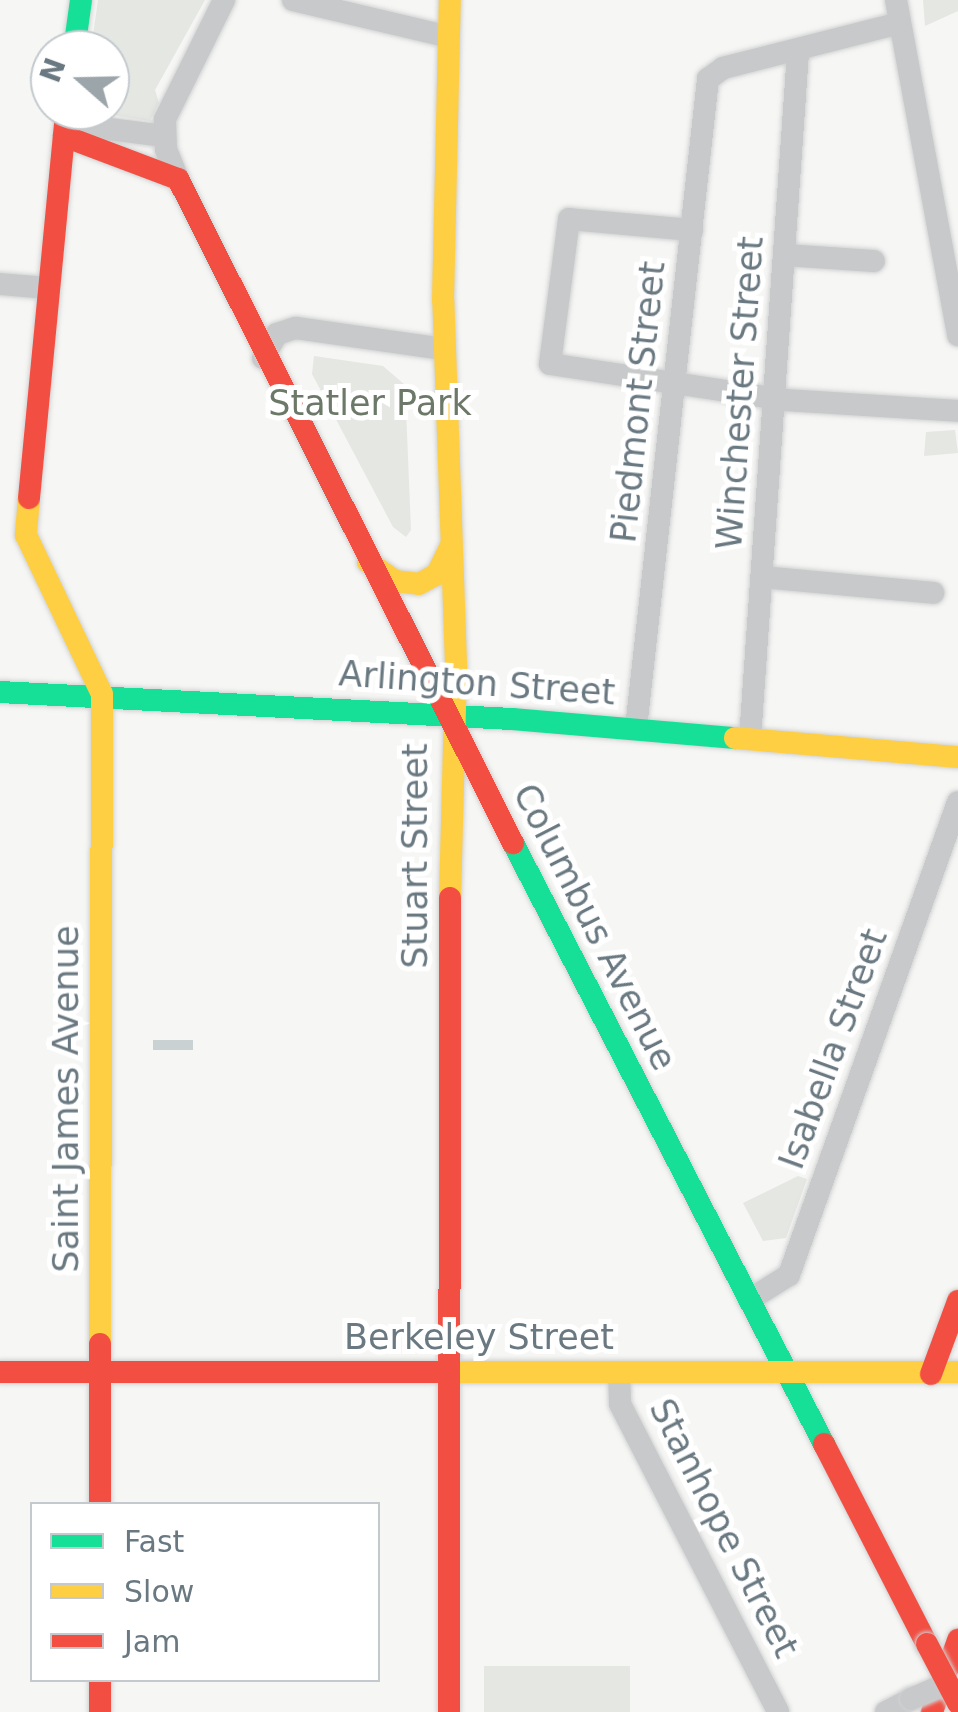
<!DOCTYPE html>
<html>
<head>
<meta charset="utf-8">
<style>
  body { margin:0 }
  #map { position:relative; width:958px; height:1712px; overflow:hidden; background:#f6f6f5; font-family:"DejaVu Sans",sans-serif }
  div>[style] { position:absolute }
  .green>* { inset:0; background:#e5e7e3; transform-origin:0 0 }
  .water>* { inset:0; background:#c9d1d3; transform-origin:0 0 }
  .roads { filter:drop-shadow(0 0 2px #d1d2d2) drop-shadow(0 0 2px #d1d2d2) }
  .street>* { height:22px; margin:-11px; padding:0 11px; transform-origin:11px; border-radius:11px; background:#c7c9ca }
  .fast>* { height:22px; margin:-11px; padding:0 11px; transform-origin:11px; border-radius:11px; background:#16e098 }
  .slow>* { height:22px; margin:-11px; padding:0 11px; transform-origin:11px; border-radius:11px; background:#ffcf43 }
  .jam>* { height:22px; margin:-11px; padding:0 11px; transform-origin:11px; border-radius:11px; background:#f24e42 }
  .bridges { filter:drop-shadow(0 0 2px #d1d2d2) drop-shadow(0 0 2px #d1d2d2) }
  .street-bridge>* { height:22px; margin:-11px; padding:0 11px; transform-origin:11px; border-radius:11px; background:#c7c9ca }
  .jam-bridge>* { height:22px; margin:-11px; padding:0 11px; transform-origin:11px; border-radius:11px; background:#f24e42 }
  span { translate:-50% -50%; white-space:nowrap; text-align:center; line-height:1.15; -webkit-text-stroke:10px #fff; paint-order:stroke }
  .street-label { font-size:35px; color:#6a7981 }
  .park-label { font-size:35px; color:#6d7968 }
  .legend { position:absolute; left:30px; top:1502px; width:350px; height:180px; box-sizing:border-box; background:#fff; border:2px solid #c3c9cd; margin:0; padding:12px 18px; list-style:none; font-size:30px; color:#6a7981 }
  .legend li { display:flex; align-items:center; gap:20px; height:50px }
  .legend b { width:50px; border:2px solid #c3c9cd }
  .north { position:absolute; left:30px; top:30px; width:100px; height:100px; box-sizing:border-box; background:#fff; border:2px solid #c3c9cd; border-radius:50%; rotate:290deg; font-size:28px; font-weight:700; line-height:40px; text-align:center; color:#6a7981 }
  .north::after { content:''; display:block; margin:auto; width:35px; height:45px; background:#9ba5aa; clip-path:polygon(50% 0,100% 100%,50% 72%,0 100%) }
</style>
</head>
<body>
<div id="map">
  <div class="green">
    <i style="clip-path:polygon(98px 0,205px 0,155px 90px,159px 103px,150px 121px,81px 110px,110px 110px,110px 50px,91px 50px)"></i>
    <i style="clip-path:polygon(923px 0,958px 0,958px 11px,925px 26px)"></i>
    <i style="clip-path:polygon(314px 356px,383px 366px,405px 385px,411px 530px,406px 537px,393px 527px,312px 374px)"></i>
    <i style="clip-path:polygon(955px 430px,958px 453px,924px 456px,926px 432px)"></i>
    <i style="clip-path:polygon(798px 1176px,807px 1179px,786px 1238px,763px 1241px,743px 1203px)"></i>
    <i style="left:484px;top:1666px;width:146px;height:46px"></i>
  </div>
  <div class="water">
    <i style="left:153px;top:1040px;width:40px;height:10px"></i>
  </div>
  <div class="roads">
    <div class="street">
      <i style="left:293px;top:0;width:156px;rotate:13.3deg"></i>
      <i style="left:896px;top:0;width:341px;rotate:79.5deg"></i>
      <i style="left:64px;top:135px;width:30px;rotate:-15deg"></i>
      <i style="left:93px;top:127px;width:72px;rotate:7.2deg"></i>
      <i style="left:178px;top:179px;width:32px;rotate:-112deg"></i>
      <i style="left:166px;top:149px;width:30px;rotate:-92deg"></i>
      <i style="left:165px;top:119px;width:133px;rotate:-63.6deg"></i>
      <i style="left:692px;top:230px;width:123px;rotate:-174.9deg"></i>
      <i style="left:569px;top:219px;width:146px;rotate:97.5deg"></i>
      <i style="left:550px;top:364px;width:238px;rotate:8.7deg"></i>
      <i style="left:785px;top:400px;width:173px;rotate:3.6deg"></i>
      <i style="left:785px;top:255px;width:89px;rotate:3.9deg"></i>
      <i style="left:0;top:284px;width:49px;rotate:4.7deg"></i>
      <i style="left:263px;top:358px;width:28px;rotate:-60deg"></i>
      <i style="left:277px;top:334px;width:20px;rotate:-18deg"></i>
      <i style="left:296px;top:328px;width:149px;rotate:8.1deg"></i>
      <i style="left:762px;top:577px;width:172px;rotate:5.3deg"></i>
      <i style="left:636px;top:728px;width:653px;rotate:-83.67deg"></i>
      <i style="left:708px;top:79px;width:19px;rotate:-36deg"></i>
      <i style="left:723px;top:68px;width:179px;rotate:-14.3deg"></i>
      <i style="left:750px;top:739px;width:688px;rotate:-86deg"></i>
      <i style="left:749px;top:1300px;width:47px;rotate:-32deg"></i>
      <i style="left:789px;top:1275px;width:502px;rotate:-70.34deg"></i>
      <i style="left:619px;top:1372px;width:32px;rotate:88deg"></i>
      <i style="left:620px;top:1404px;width:346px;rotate:62.8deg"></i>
      <i style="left:886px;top:1712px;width:28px;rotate:-27deg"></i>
    </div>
    <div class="fast">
      <i style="left:74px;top:50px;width:50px;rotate:-82deg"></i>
      <i style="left:0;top:692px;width:513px;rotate:3.02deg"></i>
      <i style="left:512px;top:719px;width:224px;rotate:4.9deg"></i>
      <i style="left:513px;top:843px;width:677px;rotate:62.64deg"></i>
    </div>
    <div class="slow">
      <i style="left:29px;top:498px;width:37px;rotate:95deg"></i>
      <i style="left:26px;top:535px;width:176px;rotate:64.5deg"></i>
      <i style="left:102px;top:694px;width:650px;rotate:90.18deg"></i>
      <i style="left:368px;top:562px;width:33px;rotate:35deg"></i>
      <i style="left:395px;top:581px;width:24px;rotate:7deg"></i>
      <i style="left:419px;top:584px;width:21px;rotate:-29deg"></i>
      <i style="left:437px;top:574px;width:32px;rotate:-64deg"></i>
      <i style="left:735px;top:738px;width:224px;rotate:4.9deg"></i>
      <i style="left:450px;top:898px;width:234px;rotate:-88.5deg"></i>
      <i style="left:456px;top:664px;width:364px;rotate:-92deg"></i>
      <i style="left:443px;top:300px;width:300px;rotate:-88.7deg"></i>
      <i style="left:447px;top:1372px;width:511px"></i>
    </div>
    <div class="jam">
      <i style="left:64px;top:136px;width:122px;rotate:20.7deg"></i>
      <i style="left:178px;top:179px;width:744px;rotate:63.23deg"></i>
      <i style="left:29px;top:498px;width:388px;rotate:-84.5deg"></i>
      <i style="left:0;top:1372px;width:447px"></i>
      <i style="left:931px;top:1374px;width:78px;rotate:-69.7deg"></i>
      <i style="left:824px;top:1444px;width:225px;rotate:62.8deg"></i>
      <i style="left:100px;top:1504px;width:160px;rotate:-90deg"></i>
      <i style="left:100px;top:1680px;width:32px;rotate:90deg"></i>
      <i style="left:449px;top:1712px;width:814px;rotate:-89.93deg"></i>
      <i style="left:932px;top:1712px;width:77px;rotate:-70.1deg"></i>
    </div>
  </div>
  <div class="bridges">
    <div class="street-bridge">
      <i style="left:911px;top:1699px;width:40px;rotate:-23.4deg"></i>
    </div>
    <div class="jam-bridge">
      <i style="left:927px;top:1644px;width:67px;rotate:62.3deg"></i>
    </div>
  </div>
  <div class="street-label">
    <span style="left:740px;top:393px;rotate:-86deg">Winchester Street</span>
    <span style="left:638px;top:402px;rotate:-84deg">Piedmont Street</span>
    <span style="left:477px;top:683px;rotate:4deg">Arlington Street</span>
    <span style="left:415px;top:856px;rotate:-90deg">Stuart Street</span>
    <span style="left:595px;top:927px;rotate:63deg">Columbus Avenue</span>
    <span style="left:833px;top:1049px;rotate:-70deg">Isabella Street</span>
    <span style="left:66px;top:1099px;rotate:-90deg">Saint James Avenue</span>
    <span style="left:479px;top:1337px">Berkeley Street</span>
    <span style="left:724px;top:1528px;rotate:63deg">Stanhope Street</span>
  </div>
  <div class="park-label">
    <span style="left:370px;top:403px">Statler Park</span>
  </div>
  <ul class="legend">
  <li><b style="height:12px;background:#16e098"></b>Fast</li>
  <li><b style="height:12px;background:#ffcf43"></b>Slow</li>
  <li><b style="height:12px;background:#f24e42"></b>Jam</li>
  </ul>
  <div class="north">N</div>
</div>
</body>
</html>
